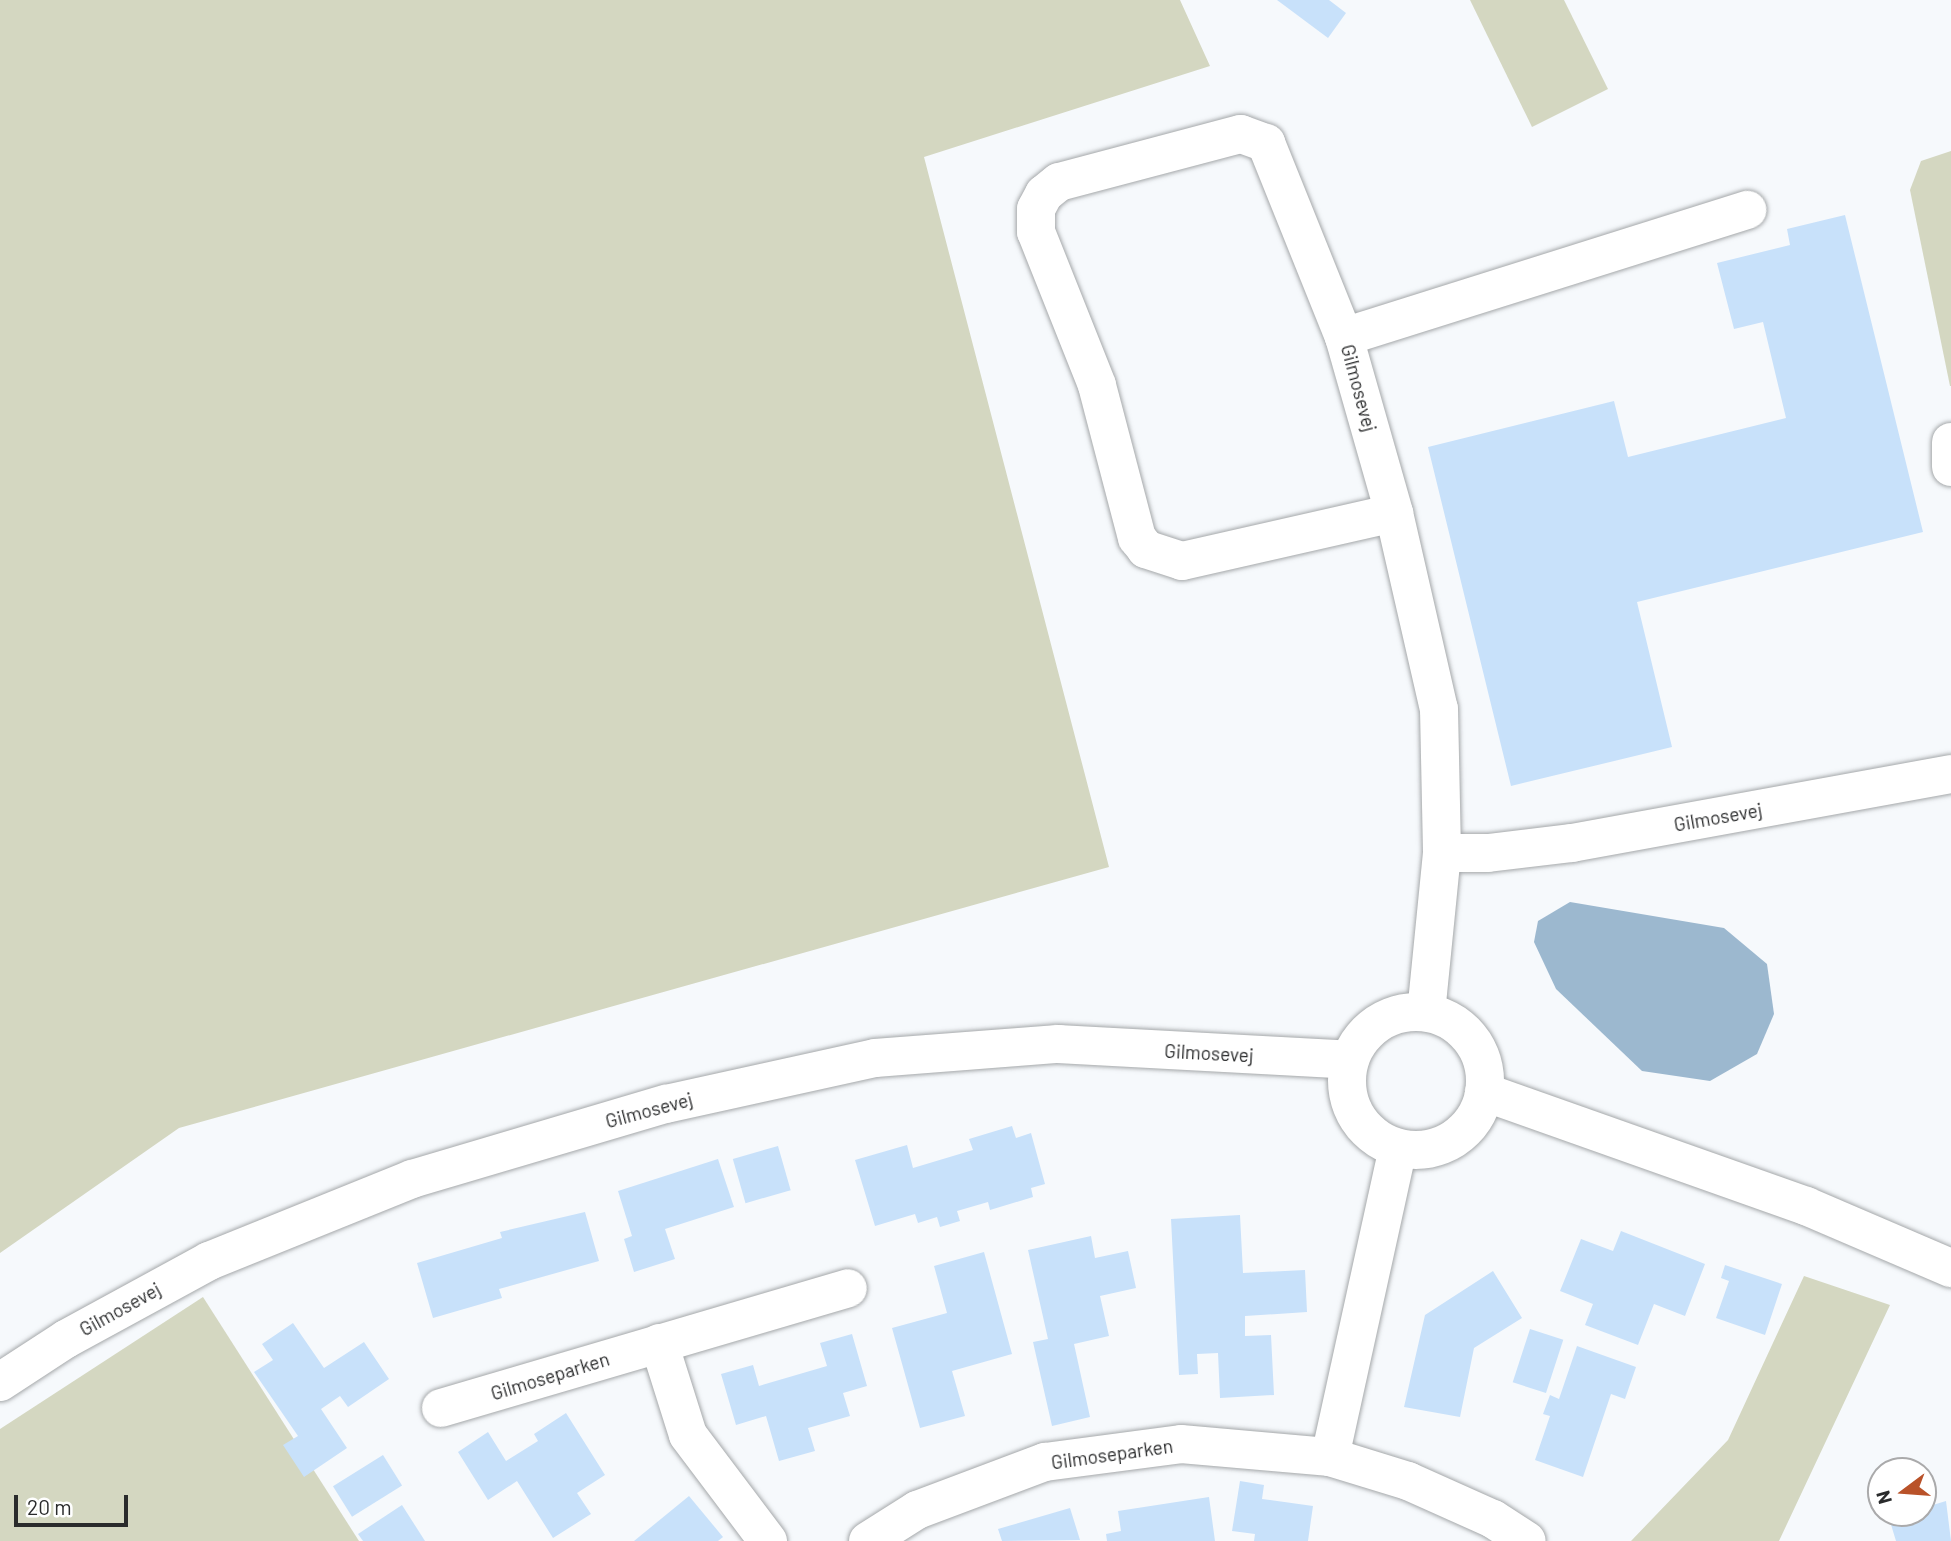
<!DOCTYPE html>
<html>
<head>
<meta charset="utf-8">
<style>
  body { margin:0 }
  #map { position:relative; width:1951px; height:1541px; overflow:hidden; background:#f6f9fc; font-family:Barlow,sans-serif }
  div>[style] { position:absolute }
  .green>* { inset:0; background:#d4d7c1 }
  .water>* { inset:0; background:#9cb8cf }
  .building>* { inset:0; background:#c8e1fa; transform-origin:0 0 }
  .roads { filter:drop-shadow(0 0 2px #a5a8aa) drop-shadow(0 0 2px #a5a8aa) }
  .minor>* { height:38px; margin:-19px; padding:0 19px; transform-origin:19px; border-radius:19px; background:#fff }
  .minor>.ring { margin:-19px; padding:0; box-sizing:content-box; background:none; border:38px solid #fff; border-radius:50% }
  span { translate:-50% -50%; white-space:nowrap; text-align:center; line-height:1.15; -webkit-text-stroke:6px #fff; paint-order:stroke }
  .street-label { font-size:19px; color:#2a2b2c }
  .north { position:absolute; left:1867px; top:1457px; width:70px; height:70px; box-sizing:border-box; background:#fff; border:2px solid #aaaaab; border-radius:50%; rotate:254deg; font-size:19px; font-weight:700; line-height:28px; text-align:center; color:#2a2b2c }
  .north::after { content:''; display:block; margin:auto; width:24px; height:32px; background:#b95229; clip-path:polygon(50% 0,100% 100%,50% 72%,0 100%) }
  .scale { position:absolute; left:14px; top:1495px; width:114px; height:32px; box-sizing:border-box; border:4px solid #2a2b2c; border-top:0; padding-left:9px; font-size:21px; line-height:24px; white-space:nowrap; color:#2a2b2c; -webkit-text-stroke:5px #fff; paint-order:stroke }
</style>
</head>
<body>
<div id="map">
  <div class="green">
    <i style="clip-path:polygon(0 0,1180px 0,1210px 66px,924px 157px,1109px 867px,179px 1128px,0 1253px)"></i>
    <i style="clip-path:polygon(1470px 0,1564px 0,1608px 89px,1532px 127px)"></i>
    <i style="clip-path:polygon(1951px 151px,1951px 386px,1950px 386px,1910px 190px,1921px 161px)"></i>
    <i style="clip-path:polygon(1804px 1276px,1890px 1305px,1779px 1541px,1631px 1541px,1728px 1440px)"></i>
    <i style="clip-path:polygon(203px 1297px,359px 1541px,0 1541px,0 1429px)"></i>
  </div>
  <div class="water">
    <i style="clip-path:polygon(1570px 902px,1724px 928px,1767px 964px,1774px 1014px,1757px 1054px,1710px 1081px,1642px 1071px,1556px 989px,1534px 942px,1538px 921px)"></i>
  </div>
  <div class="building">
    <i style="clip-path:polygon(1277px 0,1329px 0,1346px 13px,1328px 38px)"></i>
    <i style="clip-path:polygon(1845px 215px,1923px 532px,1637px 602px,1672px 747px,1511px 786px,1428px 447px,1614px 401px,1628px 457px,1786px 418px,1763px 322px,1734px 329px,1717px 263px,1790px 245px,1787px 229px)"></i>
    <i style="clip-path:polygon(1012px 1126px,1016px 1138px,1031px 1133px,1045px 1184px,1031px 1188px,1033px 1197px,990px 1210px,988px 1202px,957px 1211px,960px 1221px,940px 1227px,937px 1217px,918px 1223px,915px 1214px,875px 1226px,855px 1160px,907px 1145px,913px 1168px,973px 1150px,969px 1139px)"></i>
    <i style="left:778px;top:1146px;width:46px;height:47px;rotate:74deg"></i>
    <i style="clip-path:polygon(718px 1159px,734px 1207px,665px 1229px,675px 1259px,634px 1272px,624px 1239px,632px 1236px,618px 1191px)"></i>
    <i style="clip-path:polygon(585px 1212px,599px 1261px,499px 1289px,502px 1298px,433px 1318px,417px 1263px,502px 1238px,500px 1232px)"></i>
    <i style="clip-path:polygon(1240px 1215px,1243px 1273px,1305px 1270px,1307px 1312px,1245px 1316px,1245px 1336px,1271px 1335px,1274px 1395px,1220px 1398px,1218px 1353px,1197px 1354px,1198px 1374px,1179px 1375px,1171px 1219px)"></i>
    <i style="clip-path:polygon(1621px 1231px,1705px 1264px,1685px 1316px,1654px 1304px,1638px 1345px,1585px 1325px,1593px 1304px,1560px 1291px,1581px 1239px,1613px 1251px)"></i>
    <i style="clip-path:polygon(1091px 1236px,1095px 1258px,1128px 1251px,1136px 1288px,1100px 1296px,1109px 1336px,1074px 1344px,1090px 1417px,1052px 1426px,1033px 1342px,1048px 1339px,1028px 1250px)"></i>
    <i style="clip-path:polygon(984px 1252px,1012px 1354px,952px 1371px,965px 1416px,920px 1428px,892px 1328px,947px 1313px,934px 1266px)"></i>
    <i style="clip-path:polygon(1725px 1265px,1782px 1284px,1765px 1335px,1716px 1318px,1729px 1281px,1721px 1278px)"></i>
    <i style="clip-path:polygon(1493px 1271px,1522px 1318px,1474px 1348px,1460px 1417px,1404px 1407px,1425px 1315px)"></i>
    <i style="clip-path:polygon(293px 1323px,324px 1368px,364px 1342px,389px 1379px,348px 1407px,340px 1396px,321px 1409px,347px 1448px,304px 1477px,283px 1445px,298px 1436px,254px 1372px,273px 1360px,262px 1344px)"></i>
    <i style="left:1530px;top:1329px;width:35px;height:56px;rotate:18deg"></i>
    <i style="clip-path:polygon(852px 1334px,867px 1386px,843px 1393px,850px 1416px,808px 1428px,815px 1451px,779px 1461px,766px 1416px,736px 1425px,721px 1374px,753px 1365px,759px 1386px,827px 1366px,820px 1343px)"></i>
    <i style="clip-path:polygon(1577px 1346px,1636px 1367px,1625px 1399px,1611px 1394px,1583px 1477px,1535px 1460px,1550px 1416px,1543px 1414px,1550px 1395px,1559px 1399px)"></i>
    <i style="clip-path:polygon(566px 1413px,605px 1475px,577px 1493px,591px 1514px,553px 1538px,517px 1481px,488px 1500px,458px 1452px,488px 1432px,506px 1461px,538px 1441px,534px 1434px)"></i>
    <i style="left:383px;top:1455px;width:36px;height:59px;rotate:58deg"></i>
    <i style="clip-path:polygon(1240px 1481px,1264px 1485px,1262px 1499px,1313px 1506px,1308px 1541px,1254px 1541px,1255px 1534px,1232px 1531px)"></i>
    <i style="clip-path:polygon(689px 1496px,723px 1537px,718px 1541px,634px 1541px)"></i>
    <i style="clip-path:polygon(1209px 1497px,1215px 1541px,1107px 1541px,1106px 1534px,1121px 1531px,1118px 1511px)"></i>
    <i style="clip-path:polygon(1946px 1501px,1951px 1541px,1896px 1541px,1889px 1518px,1923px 1513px,1923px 1508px)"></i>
    <i style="clip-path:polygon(402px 1505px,425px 1541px,363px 1541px,358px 1534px)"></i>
    <i style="clip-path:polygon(1070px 1508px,1080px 1540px,1002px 1541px,998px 1529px)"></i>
  </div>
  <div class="roads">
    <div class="minor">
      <i style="left:1344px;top:337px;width:423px;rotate:-17.5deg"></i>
      <i style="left:1951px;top:442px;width:25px;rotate:90deg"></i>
      <i style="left:1394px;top:513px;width:217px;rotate:167.2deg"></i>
      <i style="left:1182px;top:561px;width:38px;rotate:-162deg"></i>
      <i style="left:1146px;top:549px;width:14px;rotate:-129deg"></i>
      <i style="left:1137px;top:538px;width:158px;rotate:-104.7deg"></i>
      <i style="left:1097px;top:385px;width:165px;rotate:-111.7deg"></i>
      <i style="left:1036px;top:232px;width:23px;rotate:-90deg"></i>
      <i style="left:1036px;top:209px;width:17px;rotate:-62deg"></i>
      <i style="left:1044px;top:194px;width:19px;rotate:-39deg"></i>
      <i style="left:1059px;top:182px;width:188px;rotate:-14.8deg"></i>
      <i style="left:1241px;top:134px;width:27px;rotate:20deg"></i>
      <i style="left:1266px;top:143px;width:209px;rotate:68.1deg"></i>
      <i style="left:1344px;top:337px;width:183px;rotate:74.1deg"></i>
      <i style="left:1394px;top:513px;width:201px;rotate:77.1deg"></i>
      <i style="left:1439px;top:709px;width:144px;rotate:88.8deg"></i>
      <i style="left:1442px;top:853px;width:160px;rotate:95.7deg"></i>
      <i style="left:1442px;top:853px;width:46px"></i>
      <i style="left:1488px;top:853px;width:85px;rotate:-6.8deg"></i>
      <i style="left:1572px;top:843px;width:385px;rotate:-10.3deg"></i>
      <i class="ring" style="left:1347px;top:1012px;width:100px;height:100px"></i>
      <i style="left:1484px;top:1092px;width:342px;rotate:19.5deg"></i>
      <i style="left:1806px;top:1206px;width:158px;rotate:23.2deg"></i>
      <i style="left:659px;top:1343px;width:96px;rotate:72.5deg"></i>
      <i style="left:688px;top:1435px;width:133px;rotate:53deg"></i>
      <i style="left:0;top:1382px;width:79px;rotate:-33.1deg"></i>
      <i style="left:66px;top:1339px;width:163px;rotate:-28.6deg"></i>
      <i style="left:209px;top:1261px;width:219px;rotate:-22deg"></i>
      <i style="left:412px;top:1179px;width:265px;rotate:-16.5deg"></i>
      <i style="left:666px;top:1104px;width:214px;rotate:-12.4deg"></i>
      <i style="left:875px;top:1058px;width:184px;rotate:-4.4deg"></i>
      <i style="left:1058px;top:1044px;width:292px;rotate:3.1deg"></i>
      <i style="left:441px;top:1408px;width:424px;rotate:-16.4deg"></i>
      <i style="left:1330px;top:1457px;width:316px;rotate:-77.6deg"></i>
      <i style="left:868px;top:1541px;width:58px;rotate:-32.3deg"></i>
      <i style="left:917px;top:1510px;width:137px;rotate:-20.6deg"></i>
      <i style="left:1045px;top:1462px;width:137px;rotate:-7.5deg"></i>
      <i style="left:1181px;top:1444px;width:150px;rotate:5deg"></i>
      <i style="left:1330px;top:1457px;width:82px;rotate:17.1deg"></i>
      <i style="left:1408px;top:1481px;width:93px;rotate:24.1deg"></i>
      <i style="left:1493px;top:1519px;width:40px;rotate:32.9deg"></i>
    </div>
  </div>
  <div class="street-label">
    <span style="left:1359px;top:388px;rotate:75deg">Gilmosevej</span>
    <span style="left:1718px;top:817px;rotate:-10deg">Gilmosevej</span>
    <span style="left:1209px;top:1053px;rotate:3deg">Gilmosevej</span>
    <span style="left:649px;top:1110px;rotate:-15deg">Gilmosevej</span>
    <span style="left:120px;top:1309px;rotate:-29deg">Gilmosevej</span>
    <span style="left:550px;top:1376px;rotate:-17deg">Gilmoseparken</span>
    <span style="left:1112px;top:1454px;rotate:-8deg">Gilmoseparken</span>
  </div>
  <div class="north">N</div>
  <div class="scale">20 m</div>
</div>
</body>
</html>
